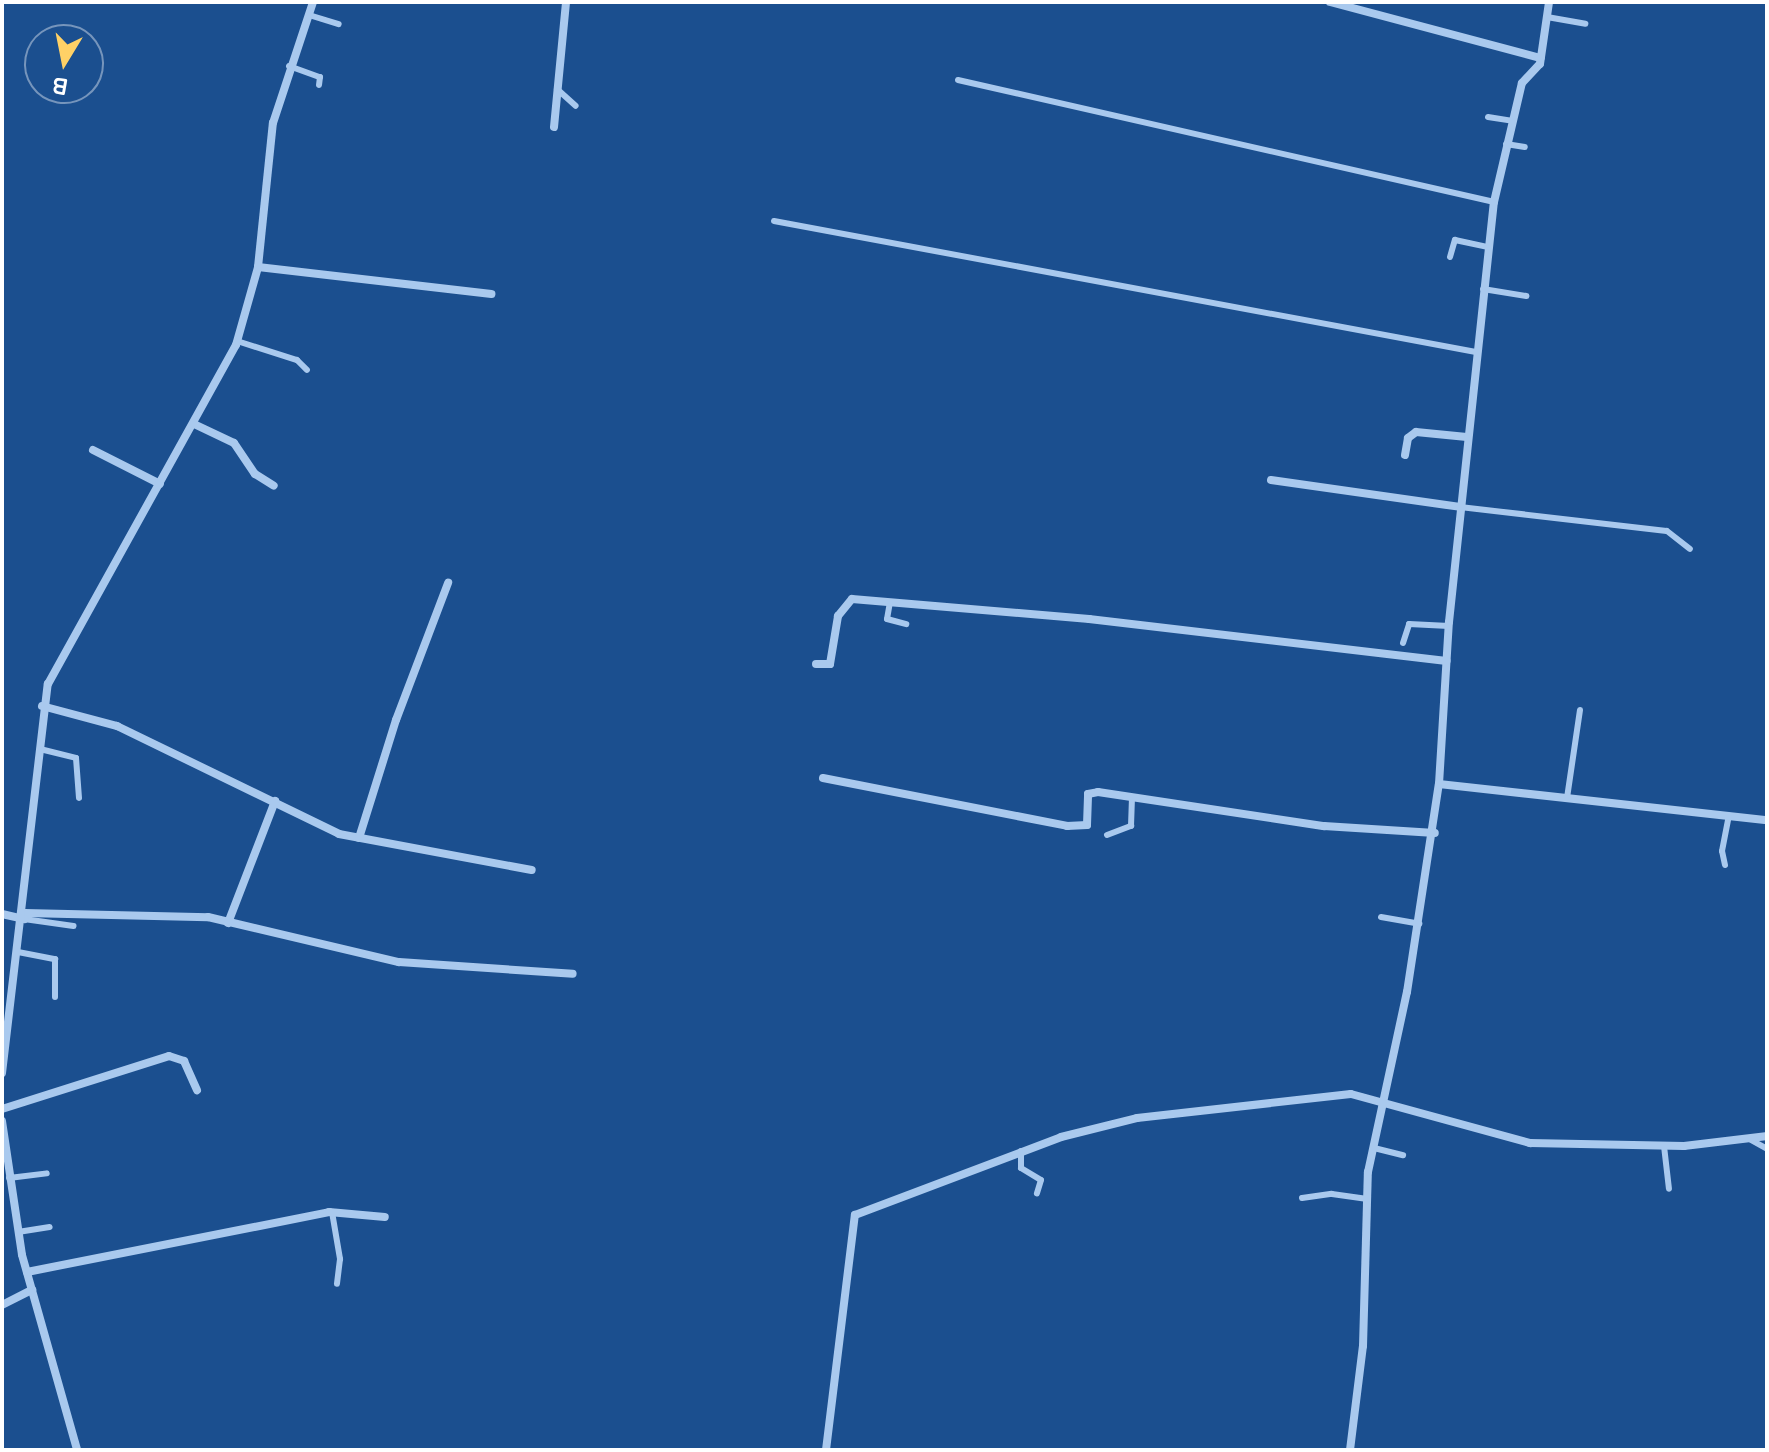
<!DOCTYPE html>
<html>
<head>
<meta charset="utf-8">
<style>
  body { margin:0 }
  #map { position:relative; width:1769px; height:1452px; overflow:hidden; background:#1b4f8f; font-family:"Varela Round",sans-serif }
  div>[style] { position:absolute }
  .service>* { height:6px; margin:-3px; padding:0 3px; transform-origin:3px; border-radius:3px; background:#a9c9ee }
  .minor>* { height:8px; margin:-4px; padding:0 4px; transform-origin:4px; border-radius:4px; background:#a9c9ee }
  span { translate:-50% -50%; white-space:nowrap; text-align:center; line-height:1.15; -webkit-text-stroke:6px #1b4f8f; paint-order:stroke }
  .frame { position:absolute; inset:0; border:4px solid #fff; pointer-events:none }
  .north { position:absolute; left:24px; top:24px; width:80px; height:80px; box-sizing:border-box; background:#1b4f8f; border:2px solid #7695bc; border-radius:50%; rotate:190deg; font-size:22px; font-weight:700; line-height:32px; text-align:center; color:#fff }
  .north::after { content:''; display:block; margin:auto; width:28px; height:36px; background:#ffd166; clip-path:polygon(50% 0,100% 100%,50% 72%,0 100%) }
</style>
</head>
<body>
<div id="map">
  <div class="service">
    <i style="left:309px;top:15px;width:31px;rotate:17deg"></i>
    <i style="left:1547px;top:17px;width:39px;rotate:10deg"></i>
    <i style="left:289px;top:66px;width:33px;rotate:20deg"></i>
    <i style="left:320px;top:77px;width:8px;rotate:97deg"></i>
    <i style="left:958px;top:80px;width:550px;rotate:12.82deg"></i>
    <i style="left:557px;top:89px;width:25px;rotate:42deg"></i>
    <i style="left:1488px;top:117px;width:25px;rotate:9deg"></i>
    <i style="left:1506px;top:144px;width:19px;rotate:9deg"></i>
    <i style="left:774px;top:221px;width:714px;rotate:10.57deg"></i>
    <i style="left:1450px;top:257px;width:18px;rotate:-74deg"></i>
    <i style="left:1455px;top:240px;width:34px;rotate:12deg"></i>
    <i style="left:1483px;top:289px;width:44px;rotate:9.2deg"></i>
    <i style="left:237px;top:341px;width:63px;rotate:17.6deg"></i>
    <i style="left:297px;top:360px;width:14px;rotate:45deg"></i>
    <i style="left:1460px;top:507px;width:208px;rotate:6.6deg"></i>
    <i style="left:1667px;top:531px;width:29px;rotate:38deg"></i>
    <i style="left:890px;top:602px;width:17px;rotate:100deg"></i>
    <i style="left:887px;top:619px;width:20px;rotate:15deg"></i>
    <i style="left:1403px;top:643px;width:20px;rotate:-72deg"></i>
    <i style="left:1409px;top:624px;width:40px;rotate:2.9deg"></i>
    <i style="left:40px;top:749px;width:37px;rotate:14deg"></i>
    <i style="left:76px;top:758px;width:40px;rotate:85.7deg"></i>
    <i style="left:1567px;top:798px;width:89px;rotate:-81.6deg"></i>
    <i style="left:1107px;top:835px;width:26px;rotate:-21deg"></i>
    <i style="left:1131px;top:826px;width:29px;rotate:-88deg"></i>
    <i style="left:1725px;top:865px;width:14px;rotate:-102deg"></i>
    <i style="left:1722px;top:851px;width:36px;rotate:-79deg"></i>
    <i style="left:1381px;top:917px;width:39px;rotate:10deg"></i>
    <i style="left:24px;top:919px;width:50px;rotate:8deg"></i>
    <i style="left:18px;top:952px;width:38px;rotate:11deg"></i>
    <i style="left:55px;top:959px;width:38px;rotate:90deg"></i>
    <i style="left:1751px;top:1140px;width:18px;rotate:29deg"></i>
    <i style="left:1664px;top:1146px;width:43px;rotate:83.4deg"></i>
    <i style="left:1374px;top:1148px;width:30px;rotate:14deg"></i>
    <i style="left:1021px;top:1151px;width:17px;rotate:90deg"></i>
    <i style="left:1021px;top:1168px;width:23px;rotate:31deg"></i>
    <i style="left:1041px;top:1180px;width:14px;rotate:107deg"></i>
    <i style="left:9px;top:1178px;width:38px;rotate:-7deg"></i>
    <i style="left:1302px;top:1198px;width:30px;rotate:-8deg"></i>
    <i style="left:1332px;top:1194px;width:34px;rotate:8deg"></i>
    <i style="left:332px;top:1212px;width:48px;rotate:80.3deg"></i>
    <i style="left:340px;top:1259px;width:25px;rotate:97deg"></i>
    <i style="left:18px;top:1232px;width:32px;rotate:-9deg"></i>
  </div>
  <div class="minor">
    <i style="left:1330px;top:2px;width:218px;rotate:14.9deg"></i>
    <i style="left:554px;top:127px;width:126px;rotate:-84.5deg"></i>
    <i style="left:258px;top:267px;width:235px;rotate:6.6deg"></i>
    <i style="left:194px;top:424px;width:44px;rotate:25.4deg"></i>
    <i style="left:234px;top:443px;width:37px;rotate:56deg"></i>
    <i style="left:255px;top:474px;width:22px;rotate:32deg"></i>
    <i style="left:93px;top:450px;width:75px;rotate:26.9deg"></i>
    <i style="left:1405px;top:455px;width:17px;rotate:-80deg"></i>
    <i style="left:1408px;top:438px;width:10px;rotate:-37deg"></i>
    <i style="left:1416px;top:432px;width:51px;rotate:5.6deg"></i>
    <i style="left:1271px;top:480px;width:191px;rotate:8.1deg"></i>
    <i style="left:816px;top:664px;width:14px"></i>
    <i style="left:830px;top:664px;width:49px;rotate:-80.5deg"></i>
    <i style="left:838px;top:616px;width:22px;rotate:-51deg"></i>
    <i style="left:852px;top:599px;width:238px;rotate:4.8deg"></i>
    <i style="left:1089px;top:619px;width:360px;rotate:6.7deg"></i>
    <i style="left:42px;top:706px;width:78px;rotate:14.9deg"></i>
    <i style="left:117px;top:726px;width:247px;rotate:25.9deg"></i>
    <i style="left:339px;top:834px;width:196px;rotate:10.6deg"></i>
    <i style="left:823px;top:778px;width:249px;rotate:11.1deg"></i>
    <i style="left:1067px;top:826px;width:20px;rotate:-3deg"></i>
    <i style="left:1087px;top:825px;width:31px;rotate:-88deg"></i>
    <i style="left:1088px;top:794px;width:10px;rotate:-11deg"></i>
    <i style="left:1098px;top:792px;width:229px;rotate:8.6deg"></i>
    <i style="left:1324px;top:826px;width:111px;rotate:3.6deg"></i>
    <i style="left:1439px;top:784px;width:162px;rotate:-86.5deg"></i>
    <i style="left:1449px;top:622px;width:422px;rotate:-83.9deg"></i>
    <i style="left:1494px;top:202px;width:122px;rotate:-76.8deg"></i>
    <i style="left:1522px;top:83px;width:26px;rotate:-47deg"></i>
    <i style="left:1540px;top:64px;width:63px;rotate:-81.7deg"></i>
    <i style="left:359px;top:838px;width:124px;rotate:-72.6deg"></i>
    <i style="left:396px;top:720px;width:147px;rotate:-69.2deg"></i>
    <i style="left:25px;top:913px;width:183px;rotate:1.3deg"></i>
    <i style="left:208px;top:917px;width:196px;rotate:13.3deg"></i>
    <i style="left:399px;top:962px;width:174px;rotate:3.9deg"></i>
    <i style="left:2px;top:914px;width:23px;rotate:13deg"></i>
    <i style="left:228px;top:923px;width:131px;rotate:-68.9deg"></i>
    <i style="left:2px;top:1073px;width:392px;rotate:-83.3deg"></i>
    <i style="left:48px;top:684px;width:388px;rotate:-61deg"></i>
    <i style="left:236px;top:345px;width:81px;rotate:-74.2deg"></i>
    <i style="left:258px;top:267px;width:145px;rotate:-84.1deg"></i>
    <i style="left:273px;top:123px;width:127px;rotate:-71.7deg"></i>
    <i style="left:2px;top:1109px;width:175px;rotate:-17.6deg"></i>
    <i style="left:169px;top:1056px;width:16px;rotate:18deg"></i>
    <i style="left:184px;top:1061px;width:32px;rotate:66deg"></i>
    <i style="left:2px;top:1121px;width:135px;rotate:81.5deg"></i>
    <i style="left:22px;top:1255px;width:203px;rotate:74.2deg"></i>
    <i style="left:27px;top:1272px;width:308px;rotate:-11.2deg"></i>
    <i style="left:329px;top:1212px;width:56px;rotate:5.1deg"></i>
    <i style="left:2px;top:1305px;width:34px;rotate:-27deg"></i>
    <i style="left:826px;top:1450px;width:237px;rotate:-83deg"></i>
    <i style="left:855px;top:1215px;width:220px;rotate:-20.7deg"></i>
    <i style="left:1061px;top:1137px;width:78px;rotate:-14deg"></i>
    <i style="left:1137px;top:1118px;width:215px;rotate:-6.4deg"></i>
    <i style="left:1351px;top:1094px;width:186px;rotate:15.3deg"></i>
    <i style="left:1530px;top:1143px;width:154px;rotate:1.1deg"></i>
    <i style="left:1684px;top:1146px;width:84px;rotate:-6.9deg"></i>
    <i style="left:1350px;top:1450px;width:105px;rotate:-82.9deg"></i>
    <i style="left:1363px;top:1346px;width:174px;rotate:-88.4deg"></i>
    <i style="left:1368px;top:1172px;width:184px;rotate:-77.8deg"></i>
    <i style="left:1407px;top:992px;width:210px;rotate:-81.3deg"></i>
    <i style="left:1439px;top:784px;width:330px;rotate:6.3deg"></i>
  </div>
  <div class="frame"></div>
  <div class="north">B</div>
</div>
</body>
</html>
